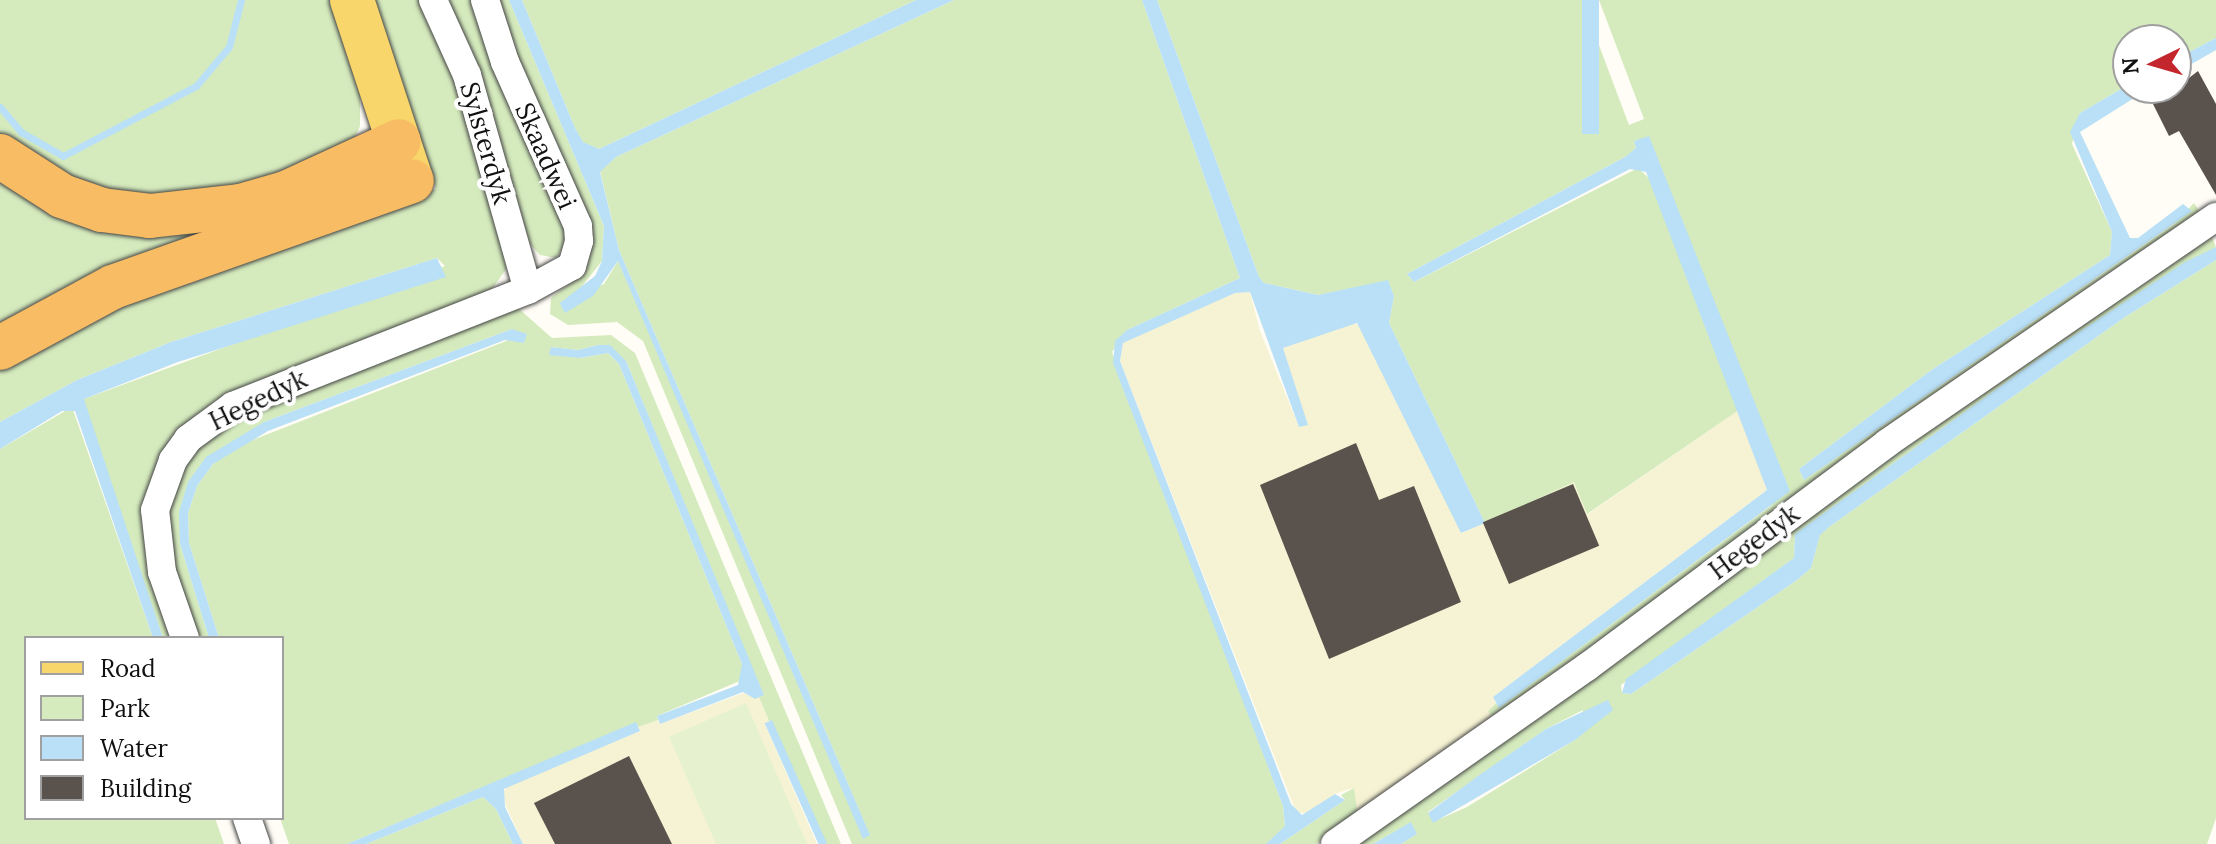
<!DOCTYPE html>
<html>
<head>
<meta charset="utf-8">
<style>
  body { margin:0 }
  #map { position:relative; width:2216px; height:844px; overflow:hidden; background:#fffdf5; font-family:Lora,serif }
  div>[style] { position:absolute }
  .farmland>* { inset:0; background:#f6f3d4 }
  .green>* { inset:0; background:#d5ebbd }
  .pitch>* { inset:0; background:#e6f2cf }
  .water>* { inset:0; background:#b9e0f7; transform-origin:0 0 }
  .stream>* { height:7px; margin:-3.5px; padding:0 3.5px; transform-origin:3.5px; border-radius:3.5px; background:#b9e0f7 }
  .building>* { inset:0; background:#5a524d; transform-origin:0 0 }
  .roads { filter:drop-shadow(0 0 2px #444) drop-shadow(0 0 2px #444) }
  .minor>* { height:28px; margin:-14px; padding:0 14px; transform-origin:14px; border-radius:14px; background:#fff }
  .primary>* { height:44px; margin:-22px; padding:0 22px; transform-origin:22px; border-radius:22px; background:#f9d66b }
  .trunk>* { height:44px; margin:-22px; padding:0 22px; transform-origin:22px; border-radius:22px; background:#f7bc64 }
  span { translate:-50% -50%; white-space:nowrap; text-align:center; line-height:1.15; -webkit-text-stroke:8px #fff; paint-order:stroke }
  .street-label { font-size:26px; color:#111 }
  .legend { position:absolute; left:24px; top:636px; width:260px; height:184px; box-sizing:border-box; background:#fff; border:2px solid #a0a0a0; margin:0; padding:10px 14px; list-style:none; font-size:24px; color:#111 }
  .legend li { display:flex; align-items:center; gap:16px; height:40px }
  .legend b { width:40px; border:2px solid #a0a0a0 }
  .north { position:absolute; left:2112px; top:24px; width:80px; height:80px; box-sizing:border-box; background:#fff; border:2px solid #a0a0a0; border-radius:50%; rotate:265deg; font-size:22px; font-weight:700; line-height:32px; text-align:center; color:#111 }
  .north::after { content:''; display:block; margin:auto; width:28px; height:36px; background:#c4262e; clip-path:polygon(50% 0,100% 100%,50% 72%,0 100%) }
</style>
</head>
<body>
<div id="map">
  <div class="farmland">
    <i style="clip-path:polygon(1250px 292px,1260px 331px,1299px 427px,1283px 348px,1351px 321px,1364px 329px,1462px 533px,1574px 482px,1588px 514px,1739px 410px,1767px 490px,1493px 697px,1496px 703px,1488px 711px,1495px 721px,1358px 816px,1353px 788px,1335px 794px,1307px 814px,1296px 812px,1120px 361px,1123px 343px,1130px 336px,1235px 293px)"></i>
    <i style="clip-path:polygon(749px 691px,759px 697px,769px 721px,765px 724px,817px 844px,523px 844px,501px 795px,508px 786px,640px 731px,638px 727px,658px 720px,660px 724px)"></i>
  </div>
  <div class="green">
    <i style="clip-path:polygon(0 0,329px 0,360px 94px,360px 126px,355px 137px,292px 182px,120px 201px,0 142px)"></i>
    <i style="clip-path:polygon(371px 0,421px 0,463px 96px,507px 268px,489px 293px,229px 396px,182px 429px,144px 510px,144px 539px,174px 638px,163px 638px,82px 405px,84px 399px,445px 266px,437px 258px,171px 342px,77px 380px,0 422px,0 360px,47px 331px,436px 189px)"></i>
    <i style="clip-path:polygon(445px 0,471px 0,566px 228px,565px 245px,556px 258px,540px 255px,527px 241px)"></i>
    <i style="clip-path:polygon(494px 0,509px 0,604px 226px,602px 261px,576px 294px,604px 284px,618px 261px,870px 835px,619px 250px,600px 171px,616px 157px,954px 0,1142px 0,1240px 278px,1127px 330px,1112px 352px,1283px 806px,1285px 826px,1281px 834px,1266px 844px,852px 844px,643px 341px,617px 322px,568px 325px,550px 314px,551px 298px,584px 272px)"></i>
    <i style="clip-path:polygon(522px 0,916px 0,599px 149px,582px 142px,575px 128px)"></i>
    <i style="clip-path:polygon(1157px 0,1582px 0,1629px 125px,1644px 119px,1599px 0,2216px 0,2216px 38px,2176px 59px,2176px 40px,2128px 40px,2128px 85px,2080px 113px,2072px 144px,2112px 232px,2110px 255px,1930px 371px,1799px 469px,1804px 480px,2174px 224px,2194px 203px,2200px 212px,1495px 721px,1488px 711px,1496px 703px,1500px 707px,1772px 505px,1783px 479px,1649px 137px,1634px 141px,1636px 148px,1625px 157px,1407px 274px,1414px 282px,1638px 168px,1652px 181px,1739px 410px,1587px 514px,1574px 482px,1485px 523px,1389px 323px,1394px 296px,1388px 281px,1318px 295px,1264px 283px,1259px 277px)"></i>
    <i style="clip-path:polygon(0 167px,5px 171px,246px 214px,0 340px)"></i>
    <i style="clip-path:polygon(evenodd,2212px 237px,2216px 247px,2040px 358px,1795px 534px,1794px 558px,1621px 685px,1622px 693px,1631px 694px,1797px 580px,1811px 568px,1820px 534px,1829px 527px,2125px 317px,2216px 260px,2216px 818px,2207px 844px,1401px 844px,1417px 834px,1410px 823px,1373px 844px,1352px 844px,1891px 452px,2212px 237px,1583px 710px,1575px 740px,1467px 807px,1433px 822px,1428px 812px,1546px 729px,1583px 710px)"></i>
    <i style="clip-path:polygon(518px 308px,552px 338px,611px 335px,635px 353px,841px 844px,826px 844px,769px 721px,759px 697px,763px 695px,626px 361px,598px 345px,578px 350px,551px 347px,580px 358px,608px 353px,619px 364px,742px 664px,742px 680px,657px 716px,658px 720px,638px 727px,636px 723px,347px 844px,289px 844px,280px 818px,282px 638px,219px 638px,189px 543px,188px 513px,197px 486px,213px 464px,235px 447px,511px 339px,512px 329px,264px 422px,188px 482px,180px 544px,209px 638px,195px 638px,172px 570px,167px 510px,174px 484px,194px 449px,237px 417px)"></i>
    <i style="clip-path:polygon(72px 407px,153px 638px,26px 638px,26px 818px,215px 818px,224px 844px,0 844px,0 449px)"></i>
    <i style="clip-path:polygon(1354px 788px,1358px 816px,1316px 844px,1280px 844px,1345px 800px,1341px 795px)"></i>
    <i style="clip-path:polygon(483px 797px,496px 809px,513px 844px,366px 844px)"></i>
  </div>
  <div class="pitch">
    <i style="clip-path:polygon(746px 703px,807px 844px,716px 844px,669px 737px)"></i>
  </div>
  <div class="water">
    <i style="clip-path:polygon(509px 0,522px 0,575px 128px,583px 142px,599px 149px,916px 0,954px 0,616px 157px,600px 172px,619px 250px,870px 835px,863px 839px,618px 261px,593px 296px,565px 313px,562px 308px,560px 303px,595px 276px,602px 261px,604px 226px)"></i>
    <i style="clip-path:polygon(1142px 0,1157px 0,1259px 277px,1264px 283px,1318px 295px,1388px 280px,1394px 296px,1389px 323px,1485px 523px,1461px 533px,1357px 323px,1283px 348px,1308px 425px,1299px 427px,1250px 292px,1235px 293px,1123px 343px,1120px 361px,1291px 804px,1302px 815px,1335px 794px,1345px 800px,1280px 844px,1266px 844px,1285px 826px,1283px 806px,1113px 363px,1115px 341px,1127px 330px,1240px 278px)"></i>
    <i style="left:1582px;top:0;width:17px;height:134px"></i>
    <i style="clip-path:polygon(2216px 38px,2216px 50px,2176px 73px,2176px 59px)"></i>
    <i style="clip-path:polygon(2128px 85px,2150px 88px,2080px 132px,2130px 238px,2138px 238px,2183px 204px,2192px 211px,1804px 480px,1799px 469px,1930px 371px,2110px 255px,2112px 232px,2070px 132px,2080px 113px)"></i>
    <i style="clip-path:polygon(1649px 136px,1790px 491px,1499px 708px,1493px 697px,1767px 490px,1646px 172px,1630px 169px,1414px 282px,1407px 274px,1625px 157px,1636px 148px,1634px 141px)"></i>
    <i style="clip-path:polygon(2216px 247px,2216px 260px,2125px 317px,1829px 527px,1820px 535px,1811px 568px,1797px 580px,1631px 694px,1622px 693px,1626px 679px,1794px 558px,1795px 534px,2040px 358px,2185px 262px)"></i>
    <i style="clip-path:polygon(437px 258px,446px 277px,178px 362px,84px 399px,163px 638px,153px 638px,75px 411px,62px 411px,0 449px,0 422px,77px 380px,171px 342px)"></i>
    <i style="clip-path:polygon(512px 329px,527px 334px,524px 343px,505px 340px,268px 431px,213px 464px,197px 486px,188px 513px,189px 543px,219px 638px,209px 638px,180px 544px,179px 512px,188px 482px,206px 457px,264px 422px)"></i>
    <i style="clip-path:polygon(598px 345px,610px 345px,626px 361px,764px 695px,755px 699px,743px 692px,660px 724px,657px 716px,738px 685px,742px 664px,619px 364px,608px 353px,580px 358px,549px 355px,551px 347px,578px 350px)"></i>
    <i style="clip-path:polygon(1608px 700px,1613px 710px,1575px 740px,1433px 823px,1428px 813px,1478px 776px,1546px 729px)"></i>
    <i style="left:772px;top:720px;width:135px;height:8px;rotate:66deg"></i>
    <i style="clip-path:polygon(636px 722px,640px 731px,504px 789px,505px 807px,523px 844px,513px 844px,496px 809px,483px 797px,366px 844px,347px 844px)"></i>
    <i style="clip-path:polygon(1411px 822px,1417px 834px,1401px 844px,1373px 844px)"></i>
  </div>
  <div class="stream">
    <i style="left:0;top:107px;width:33px;rotate:50deg"></i>
    <i style="left:21px;top:132px;width:48px;rotate:29.7deg"></i>
    <i style="left:63px;top:156px;width:150px;rotate:-27.8deg"></i>
    <i style="left:196px;top:86px;width:51px;rotate:-49.8deg"></i>
    <i style="left:229px;top:47px;width:49px;rotate:-75.7deg"></i>
  </div>
  <div class="building">
    <i style="clip-path:polygon(2198px 71px,2216px 104px,2216px 195px,2179px 131px,2169px 136px,2148px 94px,2176px 88px)"></i>
    <i style="clip-path:polygon(1356px 443px,1379px 500px,1414px 486px,1461px 602px,1329px 659px,1260px 485px)"></i>
    <i style="left:1573px;top:484px;width:67px;height:98px;rotate:67deg"></i>
    <i style="clip-path:polygon(629px 756px,672px 844px,555px 844px,534px 803px)"></i>
  </div>
  <div class="roads">
    <div class="minor">
      <i style="left:433px;top:0;width:82px;rotate:65.6deg"></i>
      <i style="left:467px;top:75px;width:223px;rotate:74.2deg"></i>
      <i style="left:185px;top:638px;width:70px;rotate:-109.2deg"></i>
      <i style="left:162px;top:572px;width:62px;rotate:-96.4deg"></i>
      <i style="left:155px;top:510px;width:53px;rotate:-70.2deg"></i>
      <i style="left:173px;top:460px;width:26px;rotate:-54deg"></i>
      <i style="left:188px;top:439px;width:56px;rotate:-36.3deg"></i>
      <i style="left:233px;top:406px;width:317px;rotate:-21.5deg"></i>
      <i style="left:528px;top:290px;width:50px;rotate:-28.6deg"></i>
      <i style="left:572px;top:266px;width:26px;rotate:-74deg"></i>
      <i style="left:579px;top:241px;width:15px;rotate:-94deg"></i>
      <i style="left:578px;top:226px;width:180px;rotate:-114deg"></i>
      <i style="left:505px;top:62px;width:65px;rotate:-107.9deg"></i>
      <i style="left:247px;top:818px;width:28px;rotate:71deg"></i>
      <i style="left:1335px;top:844px;width:308px;rotate:-35.1deg"></i>
      <i style="left:1587px;top:667px;width:374px;rotate:-36.7deg"></i>
      <i style="left:1887px;top:443px;width:399px;rotate:-34.5deg"></i>
    </div>
    <div class="primary">
      <i style="left:352px;top:0;width:188px;rotate:71.8deg"></i>
    </div>
    <div class="trunk">
      <i style="left:0;top:156px;width:74px;rotate:32.8deg"></i>
      <i style="left:62px;top:196px;width:42px;rotate:19.3deg"></i>
      <i style="left:102px;top:210px;width:48px;rotate:7.1deg"></i>
      <i style="left:150px;top:216px;width:92px;rotate:-6.3deg"></i>
      <i style="left:241px;top:206px;width:47px;rotate:-16.1deg"></i>
      <i style="left:286px;top:193px;width:124px;rotate:-24.7deg"></i>
      <i style="left:0;top:348px;width:128px;rotate:-28.4deg"></i>
      <i style="left:113px;top:287px;width:317px;rotate:-19.5deg"></i>
    </div>
  </div>
  <div class="street-label">
    <span style="left:486px;top:143px;rotate:74deg">Sylsterdyk</span>
    <span style="left:546px;top:156px;rotate:66deg">Skaadwei</span>
    <span style="left:258px;top:400px;rotate:-26deg">Hegedyk</span>
    <span style="left:1754px;top:542px;rotate:-37deg">Hegedyk</span>
  </div>
  <ul class="legend">
  <li><b style="height:10px;background:#f9d66b"></b>Road</li>
  <li><b style="height:22px;background:#d5ebbd"></b>Park</li>
  <li><b style="height:22px;background:#b9e0f7"></b>Water</li>
  <li><b style="height:22px;background:#5a524d"></b>Building</li>
  </ul>
  <div class="north">N</div>
</div>
</body>
</html>
